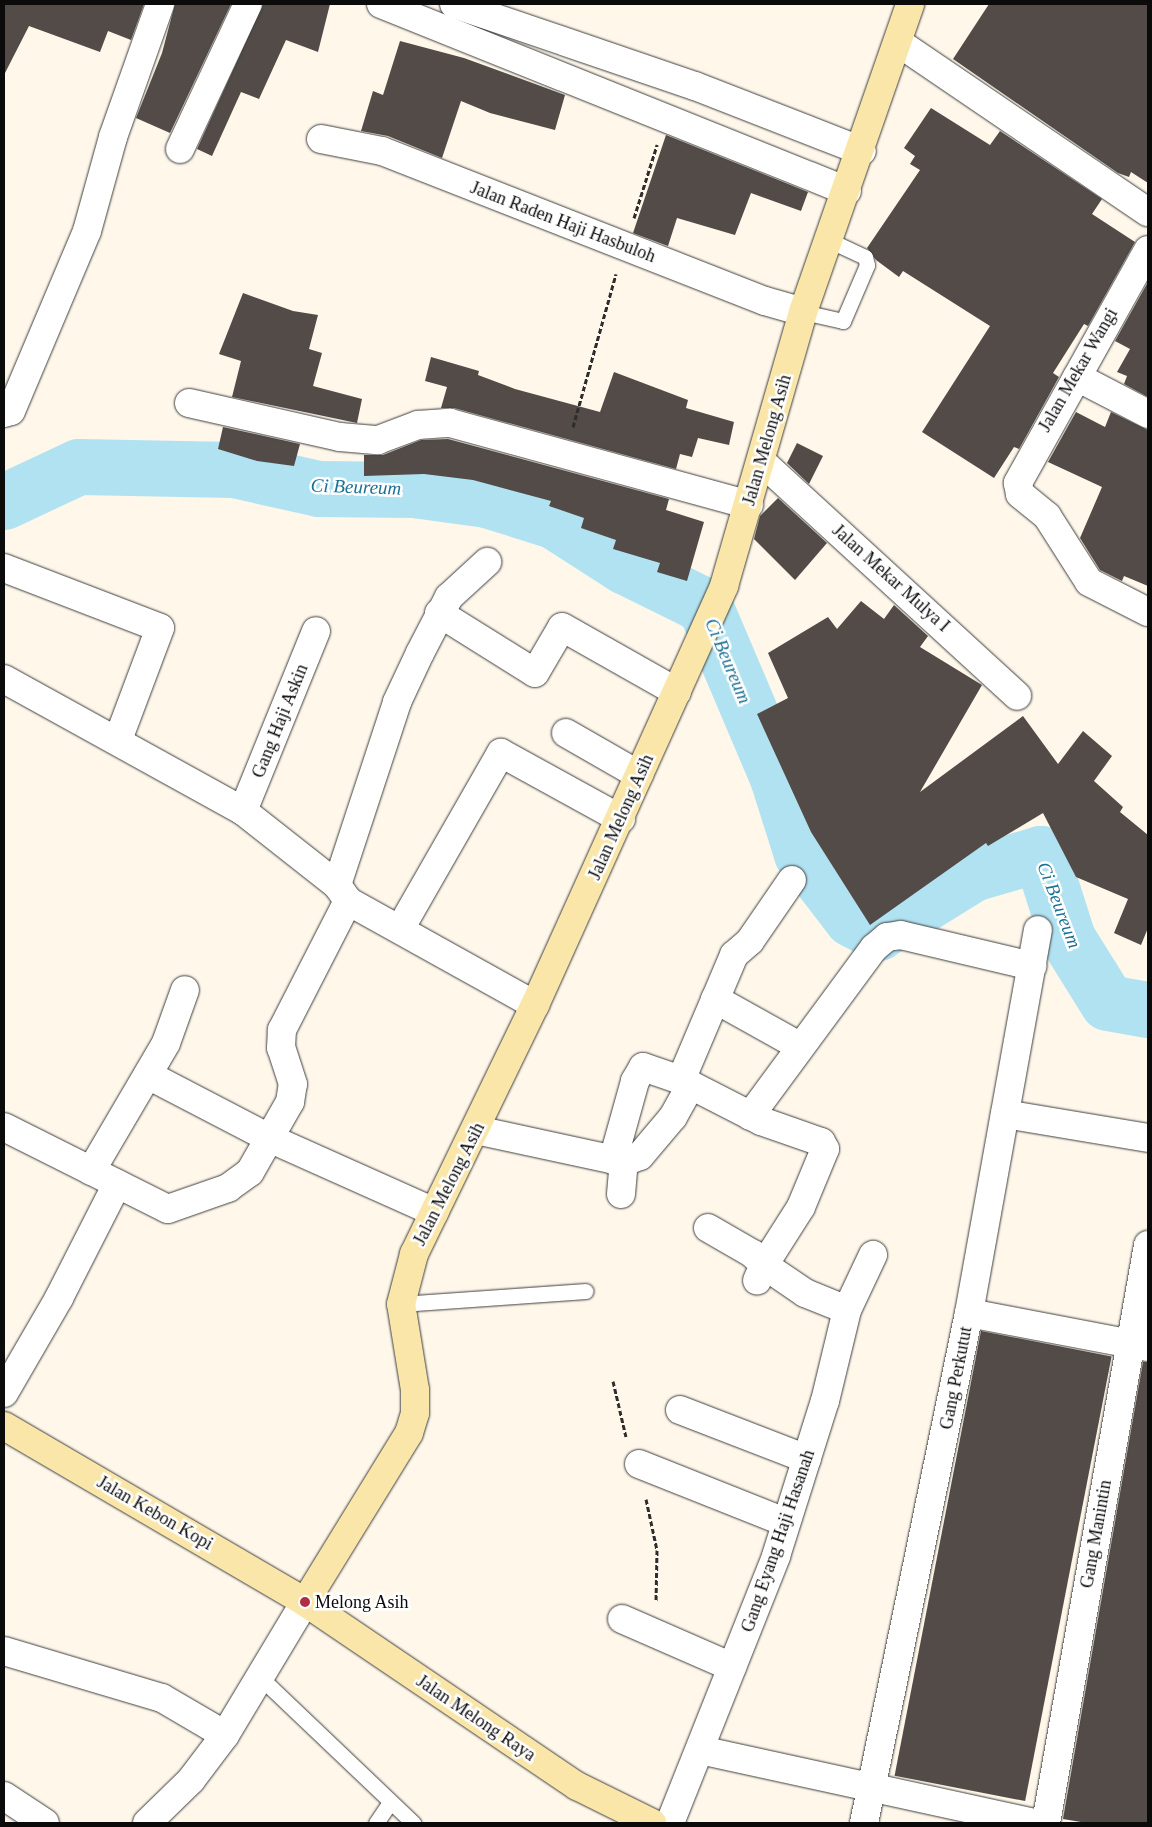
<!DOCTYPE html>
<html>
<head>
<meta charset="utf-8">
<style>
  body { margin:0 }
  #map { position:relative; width:1152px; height:1827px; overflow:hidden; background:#fef7ea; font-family:"Times New Roman",serif }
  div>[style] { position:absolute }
  .river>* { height:56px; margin:-28px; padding:0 28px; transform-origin:28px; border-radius:28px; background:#b1e2f2 }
  .building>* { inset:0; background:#534b48; transform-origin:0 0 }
  .path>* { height:3px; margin-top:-1.5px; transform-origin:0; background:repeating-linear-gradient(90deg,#2d2d2d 0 5px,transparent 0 7.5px) }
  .roads { filter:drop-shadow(0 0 1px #3e3e3e) drop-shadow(0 0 1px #3e3e3e) }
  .service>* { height:15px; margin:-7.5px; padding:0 7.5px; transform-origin:7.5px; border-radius:7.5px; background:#fff }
  .minor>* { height:28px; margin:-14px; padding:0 14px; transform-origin:14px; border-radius:14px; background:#fff }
  .secondary>* { height:28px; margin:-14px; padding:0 14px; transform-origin:14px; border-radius:14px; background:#fae6a8 }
  .dots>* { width:14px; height:14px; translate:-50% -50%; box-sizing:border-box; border:2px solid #fff; border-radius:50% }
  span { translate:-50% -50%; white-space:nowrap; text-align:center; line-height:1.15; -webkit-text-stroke:5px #fff; paint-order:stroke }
  .street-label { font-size:18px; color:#0b0b0b }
  .poi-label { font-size:18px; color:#0b0b0b }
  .left { translate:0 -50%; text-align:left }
  .water-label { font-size:19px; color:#1c7094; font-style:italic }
  .frame { position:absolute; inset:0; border:5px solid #0b0b0b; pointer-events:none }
</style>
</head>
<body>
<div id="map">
  <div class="river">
    <i style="left:4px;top:502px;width:83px;rotate:-25deg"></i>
    <i style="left:79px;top:467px;width:155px;rotate:1.1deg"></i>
    <i style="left:234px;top:470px;width:87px;rotate:12.6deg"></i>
    <i style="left:319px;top:489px;width:95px;rotate:0.6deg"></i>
    <i style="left:414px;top:490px;width:74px;rotate:7.8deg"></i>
    <i style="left:487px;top:500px;width:70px;rotate:17.4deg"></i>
    <i style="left:554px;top:521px;width:85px;rotate:32.6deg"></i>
    <i style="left:626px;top:567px;width:88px;rotate:26.3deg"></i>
    <i style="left:705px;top:606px;width:187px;rotate:67deg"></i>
    <i style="left:778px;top:778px;width:80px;rotate:72.5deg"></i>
    <i style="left:802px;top:854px;width:82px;rotate:52.4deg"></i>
    <i style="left:852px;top:919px;width:30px;rotate:28deg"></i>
    <i style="left:878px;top:933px;width:112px;rotate:-31.8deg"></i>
    <i style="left:973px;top:874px;width:71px;rotate:-16.4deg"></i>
    <i style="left:1041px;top:854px;width:89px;rotate:72.4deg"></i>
    <i style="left:1068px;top:939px;width:75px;rotate:58deg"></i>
    <i style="left:1108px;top:1003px;width:41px;rotate:9.9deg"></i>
  </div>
  <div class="building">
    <i style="clip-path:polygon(4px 4px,144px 4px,131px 40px,108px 31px,100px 52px,29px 26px,4px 75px)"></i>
    <i style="clip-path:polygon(175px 4px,231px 4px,170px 133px,136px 118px,162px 53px)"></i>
    <i style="clip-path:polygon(263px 4px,330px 4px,318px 52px,286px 40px,259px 99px,241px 92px,212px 156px,197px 149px)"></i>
    <i style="clip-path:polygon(989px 4px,1148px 4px,1148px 183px,1131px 172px,1129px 177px,1118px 173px,953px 59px)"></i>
    <i style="clip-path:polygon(400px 41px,464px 58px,565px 95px,555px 130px,490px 113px,461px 101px,442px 158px,388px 136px,361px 131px,373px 91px,383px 95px)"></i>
    <i style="clip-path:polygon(931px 108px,990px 145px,1000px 131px,1102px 199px,1092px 214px,1135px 242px,1088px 326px,1084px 324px,1053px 373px,1059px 377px,1019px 449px,1014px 447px,994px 478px,922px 432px,990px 326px,903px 271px,899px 277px,876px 260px,867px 248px,920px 170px,910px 164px,915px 156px,904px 148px)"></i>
    <i style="clip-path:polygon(666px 135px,808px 192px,801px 211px,751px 193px,735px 235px,677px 218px,668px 246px,633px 233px)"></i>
    <i style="clip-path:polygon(1148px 282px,1148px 397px,1124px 384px,1127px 376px,1117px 372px,1130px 349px,1115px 341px)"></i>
    <i style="clip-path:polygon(243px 293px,293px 311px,318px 315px,309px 349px,322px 353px,313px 386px,362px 399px,357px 423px,232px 397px,241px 361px,219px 354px)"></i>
    <i style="clip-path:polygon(431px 357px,479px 371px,478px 375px,515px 389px,600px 412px,614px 372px,688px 400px,686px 408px,734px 422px,729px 445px,698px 438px,692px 457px,680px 454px,676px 469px,454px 408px,441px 408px,447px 387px,425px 381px)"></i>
    <i style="clip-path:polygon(1076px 412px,1105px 427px,1111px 412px,1148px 430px,1148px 586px,1124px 576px,1122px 581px,1100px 570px,1080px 538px,1102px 487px,1048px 462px)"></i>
    <i style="clip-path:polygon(223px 427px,300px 444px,294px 466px,257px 461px,218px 449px)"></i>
    <i style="clip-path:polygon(448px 439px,669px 499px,666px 510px,704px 522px,687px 581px,657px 572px,660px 563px,613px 549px,616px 540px,581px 528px,584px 518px,549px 506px,551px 501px,473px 480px,424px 474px,364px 476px,364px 455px,383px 455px,421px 440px)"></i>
    <i style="clip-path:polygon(797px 443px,823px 456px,809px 484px,787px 463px)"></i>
    <i style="clip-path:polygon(778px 498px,827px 543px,795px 580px,754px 539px,760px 516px)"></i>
    <i style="clip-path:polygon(861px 601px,884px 619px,894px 605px,928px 636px,920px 647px,982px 685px,920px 792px,1023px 716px,1058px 764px,1083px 731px,1112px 756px,1094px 781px,1123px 807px,1120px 812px,1148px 835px,1148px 928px,1141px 945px,1114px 933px,1128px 899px,1076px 877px,1043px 813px,988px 846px,986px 843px,870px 925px,811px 832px,757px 714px,788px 698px,768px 653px,828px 617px,837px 629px)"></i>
    <i style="left:981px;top:1331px;width:133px;height:453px;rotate:11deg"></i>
    <i style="clip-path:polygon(1143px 1362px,1148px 1362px,1148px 1823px,1087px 1823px,1063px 1819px)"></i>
  </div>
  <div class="path">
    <i style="left:634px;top:218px;width:77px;rotate:-72.5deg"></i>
    <i style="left:573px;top:427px;width:159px;rotate:-74.3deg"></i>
    <i style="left:613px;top:1381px;width:57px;rotate:76.9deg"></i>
    <i style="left:646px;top:1499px;width:52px;rotate:77.8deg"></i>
    <i style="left:657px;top:1550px;width:52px;rotate:91.1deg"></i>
  </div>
  <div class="roads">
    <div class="service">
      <i style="left:803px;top:312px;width:41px;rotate:12.7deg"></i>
      <i style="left:843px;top:321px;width:61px;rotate:-66.8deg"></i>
      <i style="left:867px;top:265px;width:8px;rotate:-104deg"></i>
      <i style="left:865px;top:257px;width:40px;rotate:-155deg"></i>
      <i style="left:401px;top:1304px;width:185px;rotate:-4deg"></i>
      <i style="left:262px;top:1679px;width:209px;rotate:43.6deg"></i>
      <i style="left:376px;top:1823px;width:23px;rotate:-56deg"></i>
    </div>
    <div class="minor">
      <i style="left:381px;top:4px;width:502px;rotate:21.86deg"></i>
      <i style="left:454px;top:4px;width:255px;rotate:18.8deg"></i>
      <i style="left:695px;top:86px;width:179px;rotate:21.3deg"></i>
      <i style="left:899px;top:43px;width:301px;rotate:34.2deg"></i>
      <i style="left:321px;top:139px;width:62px;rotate:11.1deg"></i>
      <i style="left:382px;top:151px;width:411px;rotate:21.4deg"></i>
      <i style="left:765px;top:301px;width:40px;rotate:16deg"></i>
      <i style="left:180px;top:149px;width:160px;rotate:-64.9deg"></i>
      <i style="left:1148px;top:250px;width:267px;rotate:119.2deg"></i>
      <i style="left:1018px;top:483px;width:11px;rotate:80deg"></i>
      <i style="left:1020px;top:494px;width:35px;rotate:39deg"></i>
      <i style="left:1047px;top:516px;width:78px;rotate:57.5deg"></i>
      <i style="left:1089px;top:582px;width:66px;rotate:27deg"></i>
      <i style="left:1077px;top:377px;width:80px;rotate:27.5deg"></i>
      <i style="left:189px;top:403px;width:155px;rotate:12.7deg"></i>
      <i style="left:340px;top:437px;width:38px;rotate:5deg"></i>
      <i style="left:378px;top:440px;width:43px;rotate:-20.6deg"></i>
      <i style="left:418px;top:425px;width:32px;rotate:-4deg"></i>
      <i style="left:450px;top:423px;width:310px;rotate:15.3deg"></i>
      <i style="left:4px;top:413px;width:7px;rotate:-16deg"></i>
      <i style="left:11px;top:411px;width:195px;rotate:-67.1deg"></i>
      <i style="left:87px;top:231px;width:98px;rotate:-74.5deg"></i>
      <i style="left:113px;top:137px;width:141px;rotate:-70.5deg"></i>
      <i style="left:762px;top:462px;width:346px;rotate:42.5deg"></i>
      <i style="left:4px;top:568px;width:167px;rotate:21deg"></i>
      <i style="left:160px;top:628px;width:120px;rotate:110.6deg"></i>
      <i style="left:439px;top:613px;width:113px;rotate:32deg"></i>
      <i style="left:535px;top:673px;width:53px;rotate:-59.6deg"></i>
      <i style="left:562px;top:627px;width:132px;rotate:29.5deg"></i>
      <i style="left:4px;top:679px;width:273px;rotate:28.9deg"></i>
      <i style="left:243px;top:811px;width:120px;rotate:38.2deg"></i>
      <i style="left:337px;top:885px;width:19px;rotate:55deg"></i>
      <i style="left:348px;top:901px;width:214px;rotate:29.1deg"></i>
      <i style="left:566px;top:733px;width:84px;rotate:29.9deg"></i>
      <i style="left:243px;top:811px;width:194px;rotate:-67.9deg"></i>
      <i style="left:337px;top:885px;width:193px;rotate:-71.8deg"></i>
      <i style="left:397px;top:702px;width:54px;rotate:-64.9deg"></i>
      <i style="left:420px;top:653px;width:63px;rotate:-62.6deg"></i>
      <i style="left:449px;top:597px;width:52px;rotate:-42.6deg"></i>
      <i style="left:400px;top:929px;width:203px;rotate:-60.2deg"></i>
      <i style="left:501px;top:753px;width:137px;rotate:28.8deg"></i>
      <i style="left:715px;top:999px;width:96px;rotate:29.2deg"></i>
      <i style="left:148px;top:1075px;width:139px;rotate:27.5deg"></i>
      <i style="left:271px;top:1139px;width:179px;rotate:24.1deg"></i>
      <i style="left:681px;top:1080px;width:136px;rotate:-67deg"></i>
      <i style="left:734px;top:955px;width:21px;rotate:-41deg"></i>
      <i style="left:750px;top:941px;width:74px;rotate:-55.5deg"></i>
      <i style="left:1005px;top:1114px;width:145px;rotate:9.5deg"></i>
      <i style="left:750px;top:1116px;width:209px;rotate:-53.6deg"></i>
      <i style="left:874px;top:948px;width:17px;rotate:-40deg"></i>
      <i style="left:887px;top:937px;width:14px;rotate:-8deg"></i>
      <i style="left:901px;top:935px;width:135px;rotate:13.3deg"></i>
      <i style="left:4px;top:1127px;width:183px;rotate:26.6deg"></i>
      <i style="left:168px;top:1209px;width:64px;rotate:-19.3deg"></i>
      <i style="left:228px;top:1188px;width:27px;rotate:-36deg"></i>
      <i style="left:250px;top:1172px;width:81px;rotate:-60.3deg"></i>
      <i style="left:290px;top:1102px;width:18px;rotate:-81deg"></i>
      <i style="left:293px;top:1084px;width:38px;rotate:-108deg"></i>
      <i style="left:281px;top:1048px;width:18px;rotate:-87deg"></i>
      <i style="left:282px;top:1030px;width:145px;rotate:-62.9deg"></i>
      <i style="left:476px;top:1130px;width:151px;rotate:12.2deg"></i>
      <i style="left:613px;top:1160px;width:82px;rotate:-74.4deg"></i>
      <i style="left:635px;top:1081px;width:16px;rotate:-60deg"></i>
      <i style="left:643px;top:1067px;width:40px;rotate:18.9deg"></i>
      <i style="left:681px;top:1080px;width:90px;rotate:27.1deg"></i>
      <i style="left:761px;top:1121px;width:64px;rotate:19.3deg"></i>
      <i style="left:821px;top:1142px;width:8px;rotate:60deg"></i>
      <i style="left:825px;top:1149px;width:63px;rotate:112.5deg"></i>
      <i style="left:801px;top:1207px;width:69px;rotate:122.5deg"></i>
      <i style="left:764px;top:1265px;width:50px;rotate:34.3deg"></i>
      <i style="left:805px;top:1293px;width:45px;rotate:22deg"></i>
      <i style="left:91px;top:1171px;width:148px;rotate:-59.6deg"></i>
      <i style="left:166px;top:1043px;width:56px;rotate:-70.3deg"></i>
      <i style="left:621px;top:1194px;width:32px;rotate:-85deg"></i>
      <i style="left:624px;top:1162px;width:17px;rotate:-21deg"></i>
      <i style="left:640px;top:1156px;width:51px;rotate:-49.8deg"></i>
      <i style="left:673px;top:1117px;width:37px;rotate:-61deg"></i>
      <i style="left:708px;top:1228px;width:52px;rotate:30deg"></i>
      <i style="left:753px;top:1254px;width:16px;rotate:45deg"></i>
      <i style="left:764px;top:1265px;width:17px;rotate:114deg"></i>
      <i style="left:969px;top:1313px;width:181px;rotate:10.8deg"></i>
      <i style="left:4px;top:1393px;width:110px;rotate:-59.9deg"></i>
      <i style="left:59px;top:1298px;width:128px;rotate:-63deg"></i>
      <i style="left:680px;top:1410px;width:136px;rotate:21.1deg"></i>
      <i style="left:639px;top:1464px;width:157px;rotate:21.7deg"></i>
      <i style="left:622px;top:1619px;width:120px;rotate:23.6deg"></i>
      <i style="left:4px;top:1651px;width:165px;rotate:16.6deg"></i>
      <i style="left:162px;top:1698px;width:73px;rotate:30.4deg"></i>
      <i style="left:700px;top:1750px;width:342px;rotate:12.3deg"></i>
      <i style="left:4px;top:1796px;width:49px;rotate:33.4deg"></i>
      <i style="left:147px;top:1823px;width:62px;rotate:-44.3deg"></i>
      <i style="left:191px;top:1780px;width:56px;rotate:-52.9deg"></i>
      <i style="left:225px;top:1735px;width:155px;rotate:-59deg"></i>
      <i style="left:670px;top:1823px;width:287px;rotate:-68.3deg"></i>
      <i style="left:776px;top:1556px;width:163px;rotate:-72.5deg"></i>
      <i style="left:825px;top:1401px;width:94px;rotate:-76.4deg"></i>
      <i style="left:847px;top:1310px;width:61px;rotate:-64.7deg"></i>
      <i style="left:864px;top:1823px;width:521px;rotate:-78.37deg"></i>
      <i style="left:969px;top:1313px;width:389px;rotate:-79.8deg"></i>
      <i style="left:1046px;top:1823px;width:587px;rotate:-79.99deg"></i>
    </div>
    <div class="secondary">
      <i style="left:4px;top:1426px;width:349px;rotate:30.3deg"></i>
      <i style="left:305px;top:1602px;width:328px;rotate:34.1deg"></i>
      <i style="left:577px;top:1786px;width:84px;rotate:26.3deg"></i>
      <i style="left:305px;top:1602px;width:198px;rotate:-58.4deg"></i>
      <i style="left:409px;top:1433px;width:21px;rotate:-73deg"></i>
      <i style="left:415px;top:1413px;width:23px;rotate:-90deg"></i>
      <i style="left:415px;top:1390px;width:87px;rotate:-99.2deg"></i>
      <i style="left:401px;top:1304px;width:52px;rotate:-75.4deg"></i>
      <i style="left:414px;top:1254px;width:277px;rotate:-64.1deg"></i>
      <i style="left:535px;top:1005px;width:460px;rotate:-65.7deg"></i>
      <i style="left:724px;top:586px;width:285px;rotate:-73.9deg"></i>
      <i style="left:803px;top:312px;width:326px;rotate:-70.8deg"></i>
    </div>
  </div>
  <div class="dots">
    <i style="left:305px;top:1602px;background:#b22c44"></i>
  </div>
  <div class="street-label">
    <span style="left:563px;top:222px;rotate:21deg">Jalan Raden Haji Hasbuloh</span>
    <span style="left:1078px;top:370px;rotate:-60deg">Jalan Mekar Wangi</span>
    <span style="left:767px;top:440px;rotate:-74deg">Jalan Melong Asih</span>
    <span style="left:891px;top:578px;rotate:42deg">Jalan Mekar Mulya I</span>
    <span style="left:280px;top:721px;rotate:-68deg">Gang Haji Askin</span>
    <span style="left:621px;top:817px;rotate:-66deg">Jalan Melong Asih</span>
    <span style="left:449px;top:1184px;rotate:-63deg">Jalan Melong Asih</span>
    <span style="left:956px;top:1378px;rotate:-79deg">Gang Perkutut</span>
    <span style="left:155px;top:1513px;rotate:30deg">Jalan Kebon Kopi</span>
    <span style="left:1096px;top:1534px;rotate:-80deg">Gang Manintin</span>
    <span style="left:778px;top:1541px;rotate:-71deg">Gang Eyang Haji Hasanah</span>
    <span style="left:476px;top:1718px;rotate:34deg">Jalan Melong Raya</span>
  </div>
  <div class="poi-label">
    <span class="left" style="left:315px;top:1602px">Melong Asih</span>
  </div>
  <div class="water-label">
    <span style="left:356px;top:487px;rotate:2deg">Ci Beureum</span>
    <span style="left:728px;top:661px;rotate:67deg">Ci Beureum</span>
    <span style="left:1059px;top:905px;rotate:69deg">Ci Beureum</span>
  </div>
  <div class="frame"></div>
</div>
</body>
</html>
